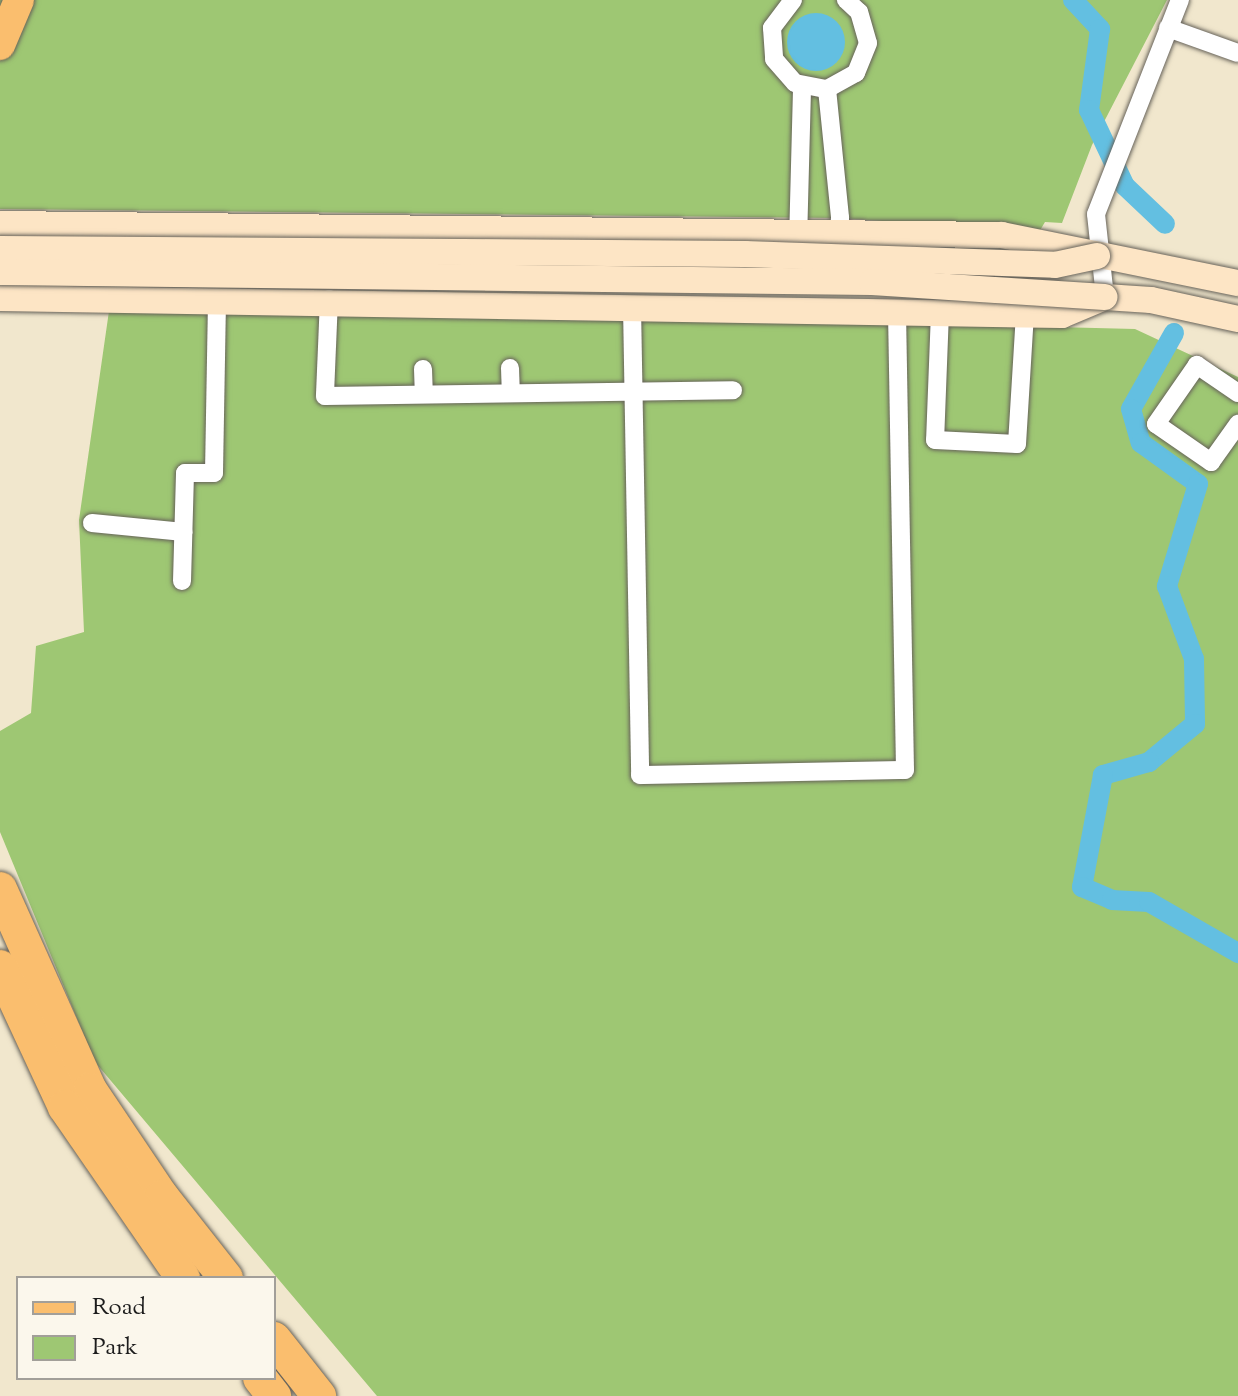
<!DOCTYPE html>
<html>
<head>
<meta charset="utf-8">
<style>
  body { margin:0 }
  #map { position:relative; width:1238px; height:1396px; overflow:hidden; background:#f1e7cd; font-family:"Sorts Mill Goudy",serif }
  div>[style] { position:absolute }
  .green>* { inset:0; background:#9ec773 }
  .water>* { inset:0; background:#63bfe1 }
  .round { border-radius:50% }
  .canal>* { height:20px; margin:-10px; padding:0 10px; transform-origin:10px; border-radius:10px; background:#63bfe1 }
  .roads { filter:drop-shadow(0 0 2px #67635a) drop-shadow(0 0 2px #67635a) }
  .street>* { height:18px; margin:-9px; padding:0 9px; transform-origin:9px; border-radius:9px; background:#fff }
  .secondary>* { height:26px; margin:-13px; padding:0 13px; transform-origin:13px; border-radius:13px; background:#fde5c5 }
  .primary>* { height:30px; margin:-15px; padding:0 15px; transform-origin:15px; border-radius:15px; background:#fabe6e }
  .highway>* { height:34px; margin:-17px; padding:0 17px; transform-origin:17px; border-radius:17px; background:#fabe6e }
  .bridges { filter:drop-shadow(0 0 2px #67635a) drop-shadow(0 0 2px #67635a) }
  .secondary-bridge>* { height:26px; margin:-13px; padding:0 13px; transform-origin:13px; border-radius:13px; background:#fde5c5 }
  span { translate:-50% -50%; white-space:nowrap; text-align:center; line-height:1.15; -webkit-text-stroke:8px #fbf7ec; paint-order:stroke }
  .legend { position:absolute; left:16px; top:1276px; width:260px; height:104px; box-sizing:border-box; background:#fbf7ec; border:2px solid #a29f99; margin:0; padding:10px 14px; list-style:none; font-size:24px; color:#1c1c1c }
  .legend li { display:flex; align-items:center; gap:16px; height:40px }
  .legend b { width:40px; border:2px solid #a29f99 }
</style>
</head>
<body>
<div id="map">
  <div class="green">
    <i style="clip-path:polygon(0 0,1167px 0,1092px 145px,1062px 223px,1045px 222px,1039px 232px,840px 218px,0 209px)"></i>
    <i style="clip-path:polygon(110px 304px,1135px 329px,1238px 377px,1238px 1396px,377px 1396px,95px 1062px,0 832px,0 731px,31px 713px,36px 646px,84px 632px,79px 520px)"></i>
  </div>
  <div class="water">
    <i class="round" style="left:787px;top:13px;width:58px;height:58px"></i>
  </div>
  <div class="canal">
    <i style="left:1073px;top:0;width:40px;rotate:47deg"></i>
    <i style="left:1100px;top:29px;width:82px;rotate:97.7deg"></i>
    <i style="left:1089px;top:110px;width:84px;rotate:64.7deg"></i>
    <i style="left:1125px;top:186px;width:55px;rotate:43.5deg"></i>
    <i style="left:1174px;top:333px;width:87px;rotate:119.5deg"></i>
    <i style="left:1131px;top:409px;width:35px;rotate:74deg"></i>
    <i style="left:1141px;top:443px;width:70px;rotate:35.7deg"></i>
    <i style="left:1198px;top:484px;width:107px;rotate:106.9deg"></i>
    <i style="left:1167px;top:586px;width:78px;rotate:69.7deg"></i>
    <i style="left:1194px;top:659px;width:65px;rotate:89.1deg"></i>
    <i style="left:1195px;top:724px;width:60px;rotate:140.4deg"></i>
    <i style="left:1149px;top:762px;width:48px;rotate:164.2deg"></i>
    <i style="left:1103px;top:775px;width:114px;rotate:100.6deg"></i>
    <i style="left:1082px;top:887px;width:33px;rotate:23deg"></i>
    <i style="left:1112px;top:900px;width:37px;rotate:3deg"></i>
    <i style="left:1149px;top:902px;width:103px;rotate:29.8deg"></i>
  </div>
  <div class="roads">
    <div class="street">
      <i style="left:793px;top:0;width:35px;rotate:127deg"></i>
      <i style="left:772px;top:28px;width:31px;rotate:86deg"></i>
      <i style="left:774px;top:59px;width:32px;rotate:49deg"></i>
      <i style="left:795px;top:83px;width:33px;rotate:11deg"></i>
      <i style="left:827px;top:89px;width:33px;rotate:-29deg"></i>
      <i style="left:856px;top:73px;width:32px;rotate:-68deg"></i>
      <i style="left:868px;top:43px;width:32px;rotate:-106deg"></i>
      <i style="left:859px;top:12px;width:18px;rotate:-137deg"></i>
      <i style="left:1168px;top:28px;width:74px;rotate:19.7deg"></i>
      <i style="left:827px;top:89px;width:130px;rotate:84.2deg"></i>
      <i style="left:840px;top:218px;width:27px;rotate:94deg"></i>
      <i style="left:798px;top:242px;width:157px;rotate:-88.5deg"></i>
      <i style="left:1105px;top:297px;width:83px;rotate:-96.2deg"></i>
      <i style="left:1096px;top:214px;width:230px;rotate:-68.6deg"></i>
      <i style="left:329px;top:299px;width:97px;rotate:92.4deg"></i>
      <i style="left:325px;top:396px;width:408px;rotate:-0.8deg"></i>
      <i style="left:632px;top:306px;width:469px;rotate:89deg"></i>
      <i style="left:640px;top:775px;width:265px;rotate:-1.1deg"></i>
      <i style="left:905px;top:770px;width:460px;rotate:-91deg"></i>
      <i style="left:940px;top:312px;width:128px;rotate:92.2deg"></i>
      <i style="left:935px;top:440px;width:82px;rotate:2.8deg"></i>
      <i style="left:1017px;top:444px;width:129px;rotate:-86.5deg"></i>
      <i style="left:510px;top:368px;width:25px;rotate:88deg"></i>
      <i style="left:423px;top:369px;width:25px;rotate:88deg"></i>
      <i style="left:1238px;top:393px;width:50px;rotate:-145.7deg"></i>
      <i style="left:1197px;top:365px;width:72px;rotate:124.8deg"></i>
      <i style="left:1156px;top:424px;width:67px;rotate:34.6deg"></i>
      <i style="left:1211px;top:462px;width:47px;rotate:-54.6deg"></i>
      <i style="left:92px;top:523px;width:92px;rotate:5.6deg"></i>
      <i style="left:182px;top:581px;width:108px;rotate:-88.4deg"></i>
      <i style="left:185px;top:473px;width:29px"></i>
      <i style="left:214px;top:473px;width:175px;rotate:-89deg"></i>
    </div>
    <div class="secondary">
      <i style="left:0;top:224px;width:1002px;rotate:0.63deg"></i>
      <i style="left:1002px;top:235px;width:241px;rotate:11.5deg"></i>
      <i style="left:0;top:298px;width:1062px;rotate:0.92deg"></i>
      <i style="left:1062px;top:315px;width:47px;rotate:-22.7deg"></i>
      <i style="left:1105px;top:297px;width:46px;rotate:3.7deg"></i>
      <i style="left:1151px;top:300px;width:89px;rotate:12.3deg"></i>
    </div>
    <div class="primary">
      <i style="left:0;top:45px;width:49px;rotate:-67.1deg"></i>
    </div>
    <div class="highway">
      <i style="left:0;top:889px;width:220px;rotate:65.9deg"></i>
      <i style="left:90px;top:1090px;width:129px;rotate:56.1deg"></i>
      <i style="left:162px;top:1197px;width:103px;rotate:51.7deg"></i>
      <i style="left:0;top:967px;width:154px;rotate:65.1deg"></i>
      <i style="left:65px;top:1107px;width:208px;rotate:55.4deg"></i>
      <i style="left:274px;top:1339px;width:73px;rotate:51.7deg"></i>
      <i style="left:260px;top:1378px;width:23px;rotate:52deg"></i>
    </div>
  </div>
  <div class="bridges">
    <div class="secondary-bridge">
      <i style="left:0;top:249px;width:745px;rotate:0.38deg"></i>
      <i style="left:745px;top:254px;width:310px;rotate:2deg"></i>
      <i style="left:1055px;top:265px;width:43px;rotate:-12.1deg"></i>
      <i style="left:0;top:272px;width:872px;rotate:0.66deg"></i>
      <i style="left:872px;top:282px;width:233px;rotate:3.7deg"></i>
    </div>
  </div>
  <ul class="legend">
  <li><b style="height:10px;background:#fabe6e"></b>Road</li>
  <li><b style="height:22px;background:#9ec773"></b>Park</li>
  </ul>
</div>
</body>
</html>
